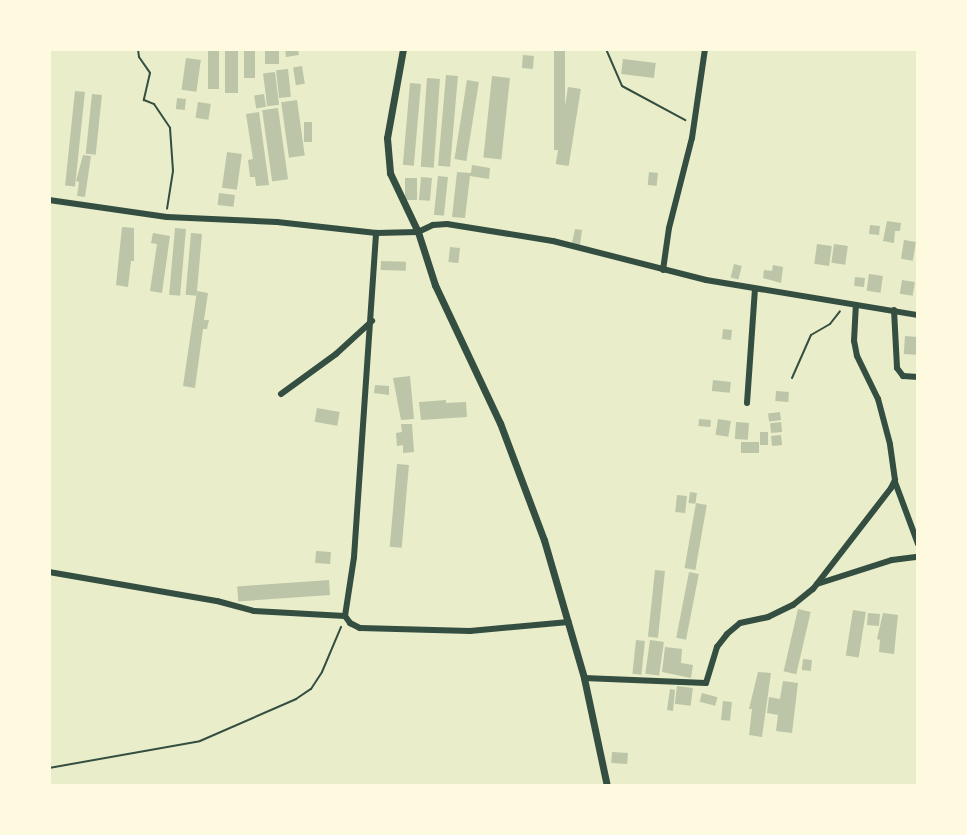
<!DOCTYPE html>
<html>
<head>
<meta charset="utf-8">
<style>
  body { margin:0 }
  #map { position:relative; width:967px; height:835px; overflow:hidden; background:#e9edc9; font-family:"IBM Plex Sans",sans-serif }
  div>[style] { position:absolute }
  .building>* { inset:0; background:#bcc5a7; transform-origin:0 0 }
  .path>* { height:2px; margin:-1px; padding:0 1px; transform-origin:1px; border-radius:1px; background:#344e41 }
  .minor>* { height:6px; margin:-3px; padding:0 3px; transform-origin:3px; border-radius:3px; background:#344e41 }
  .tertiary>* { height:7px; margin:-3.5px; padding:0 3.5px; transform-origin:3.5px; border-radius:3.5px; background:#344e41 }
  span { translate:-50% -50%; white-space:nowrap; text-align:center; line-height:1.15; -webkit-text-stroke:5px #fefae0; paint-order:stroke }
  .frame { position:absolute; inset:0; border:51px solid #fefae0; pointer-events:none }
</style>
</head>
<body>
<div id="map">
  <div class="building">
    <i style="left:208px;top:49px;width:11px;height:40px"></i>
    <i style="left:225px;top:49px;width:13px;height:44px"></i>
    <i style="left:244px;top:49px;width:11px;height:29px"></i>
    <i style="left:265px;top:49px;width:14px;height:15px"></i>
    <i style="clip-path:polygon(285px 49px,298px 49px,299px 55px,286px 57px)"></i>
    <i style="left:554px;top:49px;width:11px;height:101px"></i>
    <i style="left:523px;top:55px;width:11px;height:13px;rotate:5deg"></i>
    <i style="left:186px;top:58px;width:15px;height:32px;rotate:8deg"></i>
    <i style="left:623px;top:59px;width:33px;height:15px;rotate:7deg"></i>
    <i style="left:302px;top:66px;width:18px;height:9px;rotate:81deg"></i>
    <i style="left:288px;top:69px;width:28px;height:12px;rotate:84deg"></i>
    <i style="left:275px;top:72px;width:33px;height:12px;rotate:83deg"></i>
    <i style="left:446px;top:75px;width:12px;height:91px;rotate:5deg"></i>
    <i style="left:492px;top:76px;width:18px;height:82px;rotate:6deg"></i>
    <i style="left:427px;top:78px;width:13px;height:89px;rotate:4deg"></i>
    <i style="left:467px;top:80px;width:12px;height:80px;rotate:9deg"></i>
    <i style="left:410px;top:83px;width:11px;height:82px;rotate:5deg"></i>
    <i style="left:568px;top:87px;width:13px;height:78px;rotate:9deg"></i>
    <i style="left:75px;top:91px;width:10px;height:95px;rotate:6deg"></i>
    <i style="left:92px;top:94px;width:10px;height:60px;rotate:6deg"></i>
    <i style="left:264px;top:94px;width:13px;height:10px;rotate:81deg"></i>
    <i style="left:177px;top:98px;width:9px;height:11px;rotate:6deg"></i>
    <i style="left:297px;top:100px;width:56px;height:16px;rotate:82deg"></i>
    <i style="left:198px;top:102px;width:13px;height:16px;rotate:9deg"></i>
    <i style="left:278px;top:108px;width:72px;height:16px;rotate:82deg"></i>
    <i style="clip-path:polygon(259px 112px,269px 185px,256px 186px,255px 177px,250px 177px,248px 160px,253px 159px,246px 114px)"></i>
    <i style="left:304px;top:122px;width:8px;height:20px"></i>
    <i style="left:227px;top:152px;width:15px;height:36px;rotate:8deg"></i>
    <i style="clip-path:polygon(83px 155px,91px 156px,85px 197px,77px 196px,79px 182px,76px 181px)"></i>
    <i style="clip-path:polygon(472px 165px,490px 168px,489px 179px,470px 176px,465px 218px,452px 217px,457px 172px,471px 173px)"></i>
    <i style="left:649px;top:172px;width:9px;height:13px;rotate:6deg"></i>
    <i style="left:438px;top:176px;width:10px;height:39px;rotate:6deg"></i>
    <i style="left:421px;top:177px;width:11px;height:23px;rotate:5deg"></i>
    <i style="left:405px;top:178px;width:12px;height:22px"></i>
    <i style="left:219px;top:193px;width:16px;height:12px;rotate:7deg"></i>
    <i style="clip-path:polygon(887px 221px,901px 223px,900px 231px,895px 231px,894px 243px,883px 241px)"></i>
    <i style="left:870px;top:225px;width:10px;height:9px;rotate:6deg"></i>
    <i style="clip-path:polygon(122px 227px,134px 228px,134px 261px,131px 261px,128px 287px,116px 285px)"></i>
    <i style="left:175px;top:228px;width:11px;height:67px;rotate:5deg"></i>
    <i style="clip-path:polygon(575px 229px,582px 230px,580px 245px,572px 243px)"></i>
    <i style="clip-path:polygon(153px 233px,170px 236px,162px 293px,150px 291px,157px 244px,151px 243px)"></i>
    <i style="left:191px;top:233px;width:11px;height:62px;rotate:5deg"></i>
    <i style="left:904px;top:240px;width:12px;height:19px;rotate:9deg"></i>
    <i style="left:817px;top:244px;width:15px;height:20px;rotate:8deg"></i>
    <i style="left:834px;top:244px;width:14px;height:19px;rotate:8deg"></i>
    <i style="left:450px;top:247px;width:10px;height:15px;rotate:6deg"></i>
    <i style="left:381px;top:261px;width:25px;height:9px;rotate:2deg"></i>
    <i style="left:734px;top:264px;width:8px;height:14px;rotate:14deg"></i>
    <i style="clip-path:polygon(773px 265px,783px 267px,781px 283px,763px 278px,764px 270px,772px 271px)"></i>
    <i style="left:869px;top:274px;width:14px;height:17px;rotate:8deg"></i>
    <i style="left:855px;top:277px;width:10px;height:9px;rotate:6deg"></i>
    <i style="left:902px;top:280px;width:13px;height:14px;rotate:9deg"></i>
    <i style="clip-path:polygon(197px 291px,208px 293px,204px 320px,209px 320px,207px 329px,203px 329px,195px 388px,183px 386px)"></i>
    <i style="left:723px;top:329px;width:9px;height:10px;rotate:6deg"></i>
    <i style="left:905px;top:336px;width:13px;height:18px;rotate:4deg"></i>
    <i style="clip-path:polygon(410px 376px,414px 419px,401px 420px,393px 378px)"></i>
    <i style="left:713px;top:380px;width:18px;height:11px;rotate:6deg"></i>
    <i style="clip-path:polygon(375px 385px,389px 386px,389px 395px,374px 393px)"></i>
    <i style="left:776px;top:391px;width:13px;height:10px;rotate:4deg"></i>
    <i style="clip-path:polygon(446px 400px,446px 403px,466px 402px,467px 417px,421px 420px,419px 402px)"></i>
    <i style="left:317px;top:408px;width:23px;height:14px;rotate:10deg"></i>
    <i style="left:780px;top:412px;width:8px;height:12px;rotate:83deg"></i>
    <i style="left:699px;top:419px;width:12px;height:7px;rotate:5deg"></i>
    <i style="left:718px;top:419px;width:13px;height:16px;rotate:9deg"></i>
    <i style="left:736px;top:422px;width:13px;height:17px;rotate:4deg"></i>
    <i style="left:781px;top:422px;width:10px;height:11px;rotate:84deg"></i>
    <i style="clip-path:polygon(401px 424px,412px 424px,414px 452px,403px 453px,403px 445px,397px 446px,396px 433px,402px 432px)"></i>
    <i style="left:760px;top:432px;width:8px;height:13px"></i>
    <i style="left:781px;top:435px;width:10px;height:10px;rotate:84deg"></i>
    <i style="left:741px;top:442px;width:18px;height:11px"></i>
    <i style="left:397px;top:464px;width:12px;height:83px;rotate:5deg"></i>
    <i style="left:690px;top:492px;width:7px;height:11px;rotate:8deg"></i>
    <i style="left:677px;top:495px;width:10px;height:17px;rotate:6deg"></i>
    <i style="left:696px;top:503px;width:11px;height:66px;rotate:10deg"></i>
    <i style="left:316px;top:551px;width:15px;height:12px;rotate:4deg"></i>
    <i style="left:655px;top:570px;width:10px;height:67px;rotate:6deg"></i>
    <i style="left:689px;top:572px;width:10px;height:67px;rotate:11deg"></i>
    <i style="left:329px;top:580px;width:15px;height:92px;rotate:86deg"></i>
    <i style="left:798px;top:609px;width:13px;height:64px;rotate:13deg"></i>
    <i style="left:853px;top:610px;width:13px;height:46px;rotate:9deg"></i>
    <i style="left:868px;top:613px;width:12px;height:12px;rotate:5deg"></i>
    <i style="clip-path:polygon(883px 613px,898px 615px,894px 654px,879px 652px,880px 640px,877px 639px)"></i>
    <i style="left:636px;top:640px;width:9px;height:34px;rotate:6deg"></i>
    <i style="left:650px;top:640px;width:14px;height:34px;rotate:8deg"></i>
    <i style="clip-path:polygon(665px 647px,682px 649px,681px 663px,693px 665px,691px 678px,662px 672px)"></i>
    <i style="left:803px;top:659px;width:9px;height:11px;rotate:6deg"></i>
    <i style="clip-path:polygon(758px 672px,771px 673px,762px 737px,749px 735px,752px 709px,749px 709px)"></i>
    <i style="clip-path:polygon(783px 681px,798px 683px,792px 733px,776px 731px,778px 715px,767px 713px,769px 697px,780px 699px)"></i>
    <i style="left:677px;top:686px;width:16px;height:18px;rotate:7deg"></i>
    <i style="clip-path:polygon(670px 689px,675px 690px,673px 711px,667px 710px)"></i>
    <i style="left:702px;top:693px;width:16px;height:9px;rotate:15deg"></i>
    <i style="left:723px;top:701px;width:9px;height:19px;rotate:6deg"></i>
    <i style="left:612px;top:752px;width:16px;height:11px;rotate:4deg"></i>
  </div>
  <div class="path">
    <i style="left:138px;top:49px;width:8px;rotate:83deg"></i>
    <i style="left:139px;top:57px;width:19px;rotate:55deg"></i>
    <i style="left:150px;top:73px;width:28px;rotate:103deg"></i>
    <i style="left:144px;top:100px;width:11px;rotate:22deg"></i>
    <i style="left:154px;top:104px;width:29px;rotate:56deg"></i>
    <i style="left:170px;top:128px;width:43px;rotate:86deg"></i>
    <i style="left:173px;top:171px;width:38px;rotate:99deg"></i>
    <i style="left:606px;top:49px;width:40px;rotate:66.6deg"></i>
    <i style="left:622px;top:86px;width:72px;rotate:28.4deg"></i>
    <i style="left:792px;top:378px;width:47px;rotate:-66.2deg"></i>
    <i style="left:811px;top:335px;width:22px;rotate:-30deg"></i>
    <i style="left:830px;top:324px;width:16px;rotate:-52deg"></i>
    <i style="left:49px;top:768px;width:153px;rotate:-10.1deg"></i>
    <i style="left:200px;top:741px;width:105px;rotate:-23.6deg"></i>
    <i style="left:296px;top:699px;width:18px;rotate:-34deg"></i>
    <i style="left:311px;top:689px;width:20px;rotate:-57deg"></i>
    <i style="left:322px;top:672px;width:49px;rotate:-67.1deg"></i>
  </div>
  <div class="minor">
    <i style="left:49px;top:200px;width:119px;rotate:8.2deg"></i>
    <i style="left:167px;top:217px;width:110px;rotate:2.6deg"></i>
    <i style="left:277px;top:222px;width:100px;rotate:6.3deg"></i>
    <i style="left:376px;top:233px;width:42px;rotate:-1.4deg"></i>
    <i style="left:418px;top:232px;width:17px;rotate:-25deg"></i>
    <i style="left:433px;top:225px;width:14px;rotate:-4deg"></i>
    <i style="left:447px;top:224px;width:107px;rotate:9.1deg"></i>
    <i style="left:553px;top:241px;width:158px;rotate:14.3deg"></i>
    <i style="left:706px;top:280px;width:215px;rotate:9.4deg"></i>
    <i style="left:663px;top:270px;width:42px;rotate:-81.9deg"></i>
    <i style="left:669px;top:228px;width:93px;rotate:-75.7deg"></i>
    <i style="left:692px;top:138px;width:90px;rotate:-81.7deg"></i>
    <i style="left:894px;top:310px;width:58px;rotate:87deg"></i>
    <i style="left:897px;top:368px;width:10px;rotate:53deg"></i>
    <i style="left:903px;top:376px;width:15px;rotate:4deg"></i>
    <i style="left:281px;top:394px;width:68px;rotate:-36deg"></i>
    <i style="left:336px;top:354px;width:49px;rotate:-42.5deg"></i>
    <i style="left:747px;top:403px;width:114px;rotate:-86deg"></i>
    <i style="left:895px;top:482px;width:66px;rotate:69.6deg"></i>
    <i style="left:49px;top:572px;width:170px;rotate:9.8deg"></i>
    <i style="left:217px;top:601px;width:38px;rotate:15deg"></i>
    <i style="left:254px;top:611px;width:91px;rotate:3.1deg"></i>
    <i style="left:345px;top:616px;width:9px;rotate:54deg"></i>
    <i style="left:350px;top:623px;width:11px;rotate:27deg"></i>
    <i style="left:360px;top:628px;width:110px;rotate:1.6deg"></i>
    <i style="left:470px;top:631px;width:99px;rotate:-5.2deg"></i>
    <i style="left:817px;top:584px;width:79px;rotate:-17.7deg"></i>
    <i style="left:892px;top:560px;width:26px;rotate:-7deg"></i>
    <i style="left:345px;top:616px;width:60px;rotate:-81.3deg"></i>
    <i style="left:354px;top:557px;width:325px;rotate:-86.1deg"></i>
    <i style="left:584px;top:678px;width:122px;rotate:2.3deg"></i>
    <i style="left:706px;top:683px;width:38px;rotate:-73deg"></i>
    <i style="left:717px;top:647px;width:16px;rotate:-52deg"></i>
    <i style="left:727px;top:634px;width:17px;rotate:-40deg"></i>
    <i style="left:740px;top:623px;width:29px;rotate:-12deg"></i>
    <i style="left:768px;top:617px;width:28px;rotate:-26deg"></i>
    <i style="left:793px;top:605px;width:26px;rotate:-39deg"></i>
    <i style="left:813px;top:589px;width:128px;rotate:-52.3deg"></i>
    <i style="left:891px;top:488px;width:9px;rotate:-63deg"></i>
    <i style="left:895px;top:480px;width:36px;rotate:-98deg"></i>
    <i style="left:890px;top:444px;width:47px;rotate:-104.9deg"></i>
    <i style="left:878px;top:399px;width:48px;rotate:-116deg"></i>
    <i style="left:857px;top:356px;width:15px;rotate:-101deg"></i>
    <i style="left:854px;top:341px;width:36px;rotate:-87deg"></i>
  </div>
  <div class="tertiary">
    <i style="left:403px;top:49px;width:90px;rotate:100.2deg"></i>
    <i style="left:387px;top:138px;width:35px;rotate:85deg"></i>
    <i style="left:390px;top:173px;width:65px;rotate:64.6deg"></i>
    <i style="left:418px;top:232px;width:56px;rotate:72.2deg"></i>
    <i style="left:435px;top:285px;width:153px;rotate:64.8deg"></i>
    <i style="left:500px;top:423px;width:125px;rotate:69.4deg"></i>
    <i style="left:544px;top:540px;width:144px;rotate:73.8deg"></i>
    <i style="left:584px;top:678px;width:110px;rotate:78deg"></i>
  </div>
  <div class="frame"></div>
</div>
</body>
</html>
